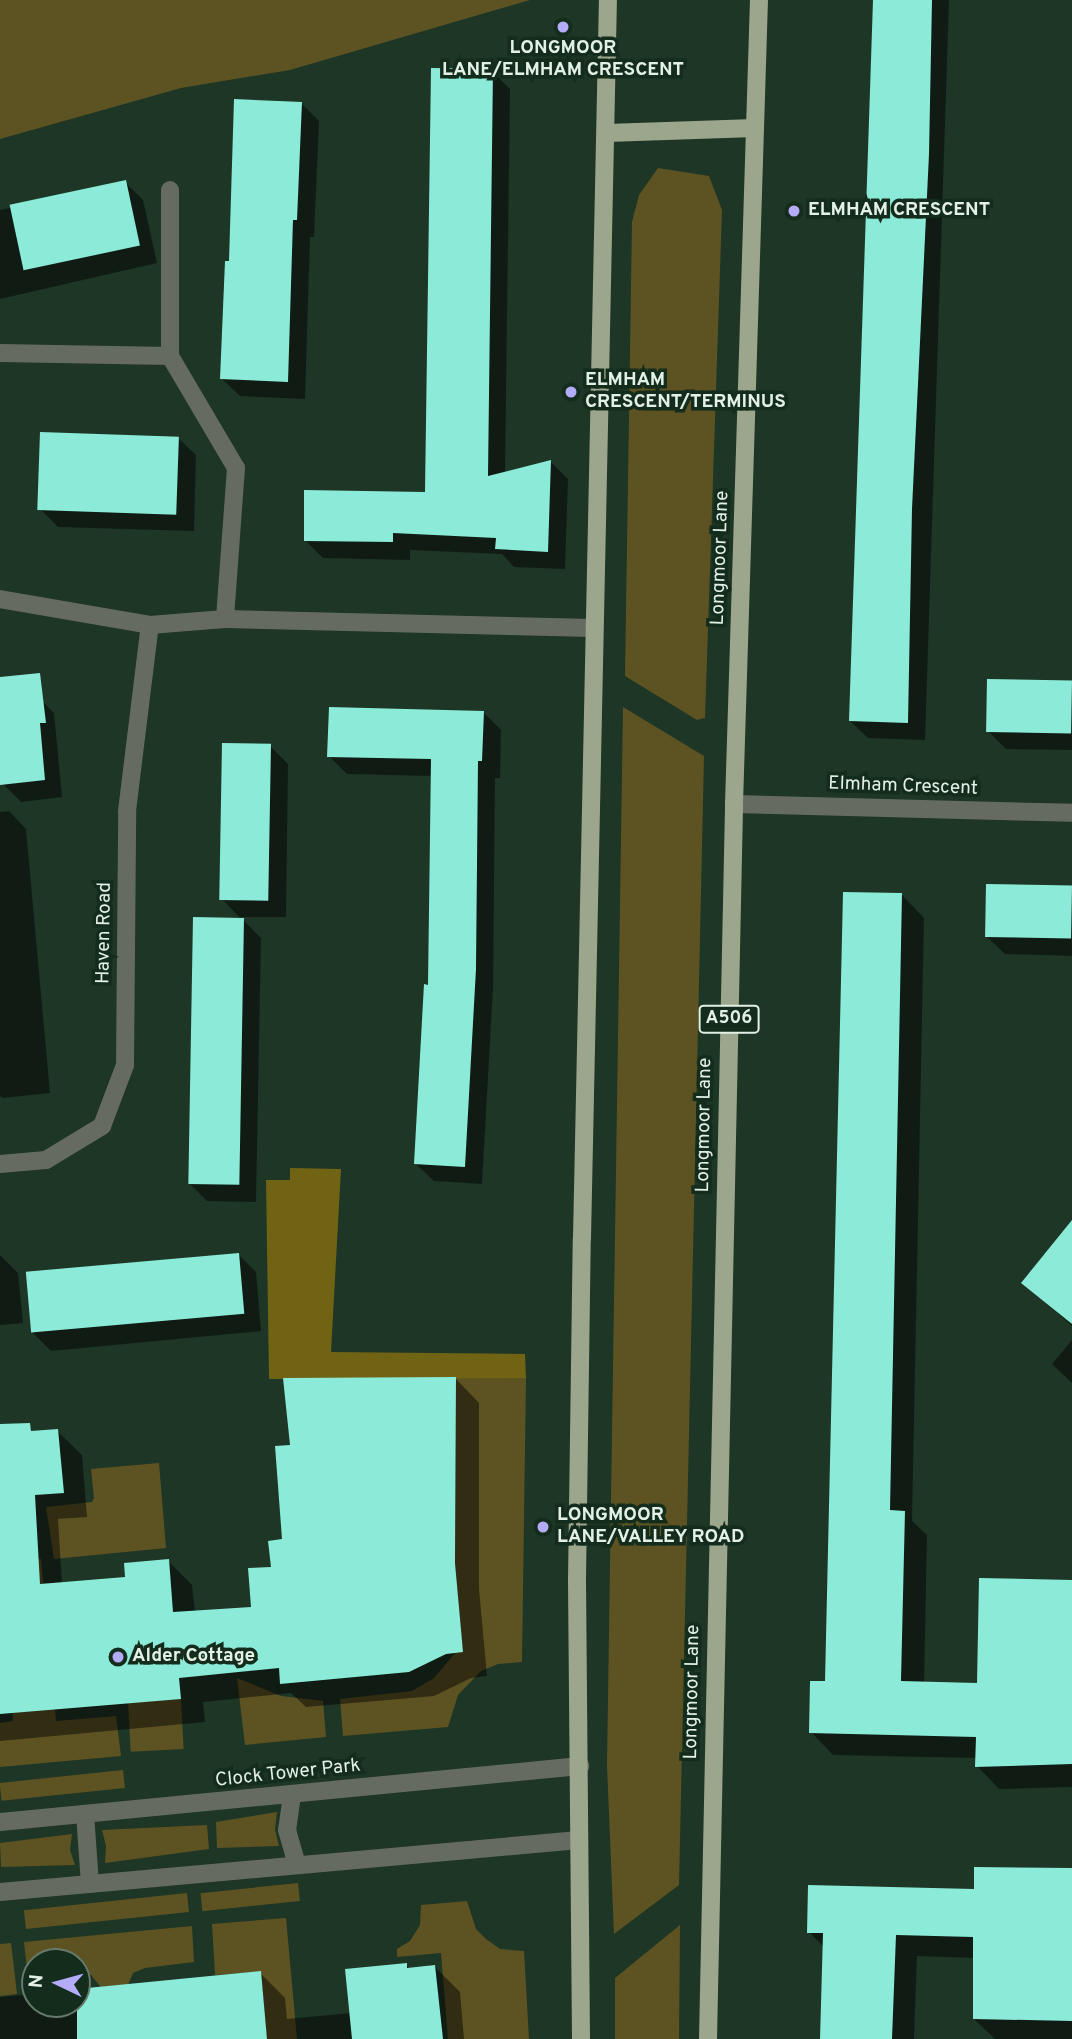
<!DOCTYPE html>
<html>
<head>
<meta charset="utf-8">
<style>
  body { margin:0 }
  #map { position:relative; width:1072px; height:2039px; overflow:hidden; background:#1e3625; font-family:Overpass,sans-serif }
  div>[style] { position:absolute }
  .green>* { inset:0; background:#5d5322; transform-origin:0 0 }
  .forest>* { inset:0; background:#716314 }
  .shadow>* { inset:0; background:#0007 }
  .building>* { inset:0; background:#8bebd8; transform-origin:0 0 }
  .minor>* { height:18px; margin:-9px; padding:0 9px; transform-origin:9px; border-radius:9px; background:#666b5f }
  .primary>* { height:18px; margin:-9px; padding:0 9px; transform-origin:9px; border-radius:9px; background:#9ca68d }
  .dots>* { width:19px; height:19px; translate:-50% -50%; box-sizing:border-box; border:4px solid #142c1b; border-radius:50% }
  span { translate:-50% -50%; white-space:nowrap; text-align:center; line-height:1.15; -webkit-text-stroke:7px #142c1b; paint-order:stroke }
  .shield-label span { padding:2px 5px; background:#142c1b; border:2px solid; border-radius:5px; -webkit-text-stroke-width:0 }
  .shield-label { font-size:18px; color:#e2f0e5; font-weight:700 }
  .poi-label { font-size:19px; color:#e2f0e5; font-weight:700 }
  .left { translate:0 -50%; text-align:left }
  .street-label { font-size:19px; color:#e2f0e5 }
  .north { position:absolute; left:21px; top:1948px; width:70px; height:70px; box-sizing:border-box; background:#142c1b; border:2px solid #667a6c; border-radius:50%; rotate:275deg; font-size:19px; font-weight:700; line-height:28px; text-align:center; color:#e2f0e5 }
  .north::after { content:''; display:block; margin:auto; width:24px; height:32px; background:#b4acf9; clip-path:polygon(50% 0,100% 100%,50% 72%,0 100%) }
</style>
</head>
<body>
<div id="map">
  <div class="green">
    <i style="clip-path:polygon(0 0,530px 0,290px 70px,181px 88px,0 139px)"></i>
    <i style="clip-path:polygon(658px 168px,709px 176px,722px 210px,705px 718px,697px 720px,625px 676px,632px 222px,639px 195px)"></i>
    <i style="clip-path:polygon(623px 707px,704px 756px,679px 1885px,614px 1934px,607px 1765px)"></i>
    <i style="clip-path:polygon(456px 1377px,526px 1378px,522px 1662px,498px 1664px,481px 1671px,458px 1695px,448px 1727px,343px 1736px,340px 1699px,412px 1691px,434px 1678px,462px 1645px,455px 1563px)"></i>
    <i style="clip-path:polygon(159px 1463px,166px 1548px,54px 1559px,46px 1507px,92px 1502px,94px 1498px,91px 1469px)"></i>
    <i style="clip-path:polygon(41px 1559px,56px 1721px,116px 1716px,121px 1756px,0 1767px,0 1723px,13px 1721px,0 1563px)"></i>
    <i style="clip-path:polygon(237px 1678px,281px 1696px,323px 1701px,326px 1737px,245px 1745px)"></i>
    <i style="left:181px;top:1699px;width:50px;height:53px;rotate:87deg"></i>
    <i style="left:123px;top:1770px;width:18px;height:124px;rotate:84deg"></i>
    <i style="clip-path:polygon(277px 1812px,275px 1830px,279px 1846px,217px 1848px,216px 1822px)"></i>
    <i style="clip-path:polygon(207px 1825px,209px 1849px,105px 1863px,106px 1846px,102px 1830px)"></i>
    <i style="clip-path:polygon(72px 1834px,70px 1850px,75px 1865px,1px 1867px,0 1843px)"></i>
    <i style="left:298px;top:1883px;width:18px;height:98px;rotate:84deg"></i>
    <i style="left:187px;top:1893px;width:19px;height:164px;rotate:84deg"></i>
    <i style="clip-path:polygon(467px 1901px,476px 1929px,486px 1939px,500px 1949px,524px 1951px,529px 2039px,448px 2039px,441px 1953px,397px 1957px,397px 1949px,410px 1941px,420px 1925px,421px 1905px)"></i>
    <i style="clip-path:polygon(286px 1918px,297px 2039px,267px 2039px,261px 1972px,215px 1975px,212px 1924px)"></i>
    <i style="clip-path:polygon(680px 1925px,679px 2039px,615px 2039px,615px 1978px)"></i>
    <i style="clip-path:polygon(192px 1926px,194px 1962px,145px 1968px,133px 1973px,105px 2039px,100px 1986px,91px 1975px,77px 1973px,77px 1962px,35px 1962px,35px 1977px,28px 1978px,24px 1942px)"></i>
    <i style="clip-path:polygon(11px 1943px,17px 1994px,0 1996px,0 1944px)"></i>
  </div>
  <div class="forest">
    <i style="clip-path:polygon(290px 1168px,341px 1169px,331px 1352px,525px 1354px,526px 1378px,269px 1379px,266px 1180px,290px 1180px)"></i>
  </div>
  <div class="shadow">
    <i style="clip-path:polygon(874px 0,949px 0,925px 740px,868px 738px,850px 721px)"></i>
    <i style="clip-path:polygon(492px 71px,510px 89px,505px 473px,551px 462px,568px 479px,565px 569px,514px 567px,502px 554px,410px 550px,410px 560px,323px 558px,306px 541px,427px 494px)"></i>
    <i style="clip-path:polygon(301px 103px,319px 121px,314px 237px,310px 237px,305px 399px,240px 396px,222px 379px,230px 263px)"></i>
    <i style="clip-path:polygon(125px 182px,143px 200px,157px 263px,0 299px,0 210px)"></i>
    <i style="clip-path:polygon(178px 438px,196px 455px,194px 531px,58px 527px,40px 509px)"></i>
    <i style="clip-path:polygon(0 679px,40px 699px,54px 713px,62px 797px,21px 802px,3px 784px)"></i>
    <i style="clip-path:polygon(1072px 682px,1072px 750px,1006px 749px,988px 731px)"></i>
    <i style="clip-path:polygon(483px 712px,501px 730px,500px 778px,495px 778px,493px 988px,482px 1184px,434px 1181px,416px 1164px,430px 986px,433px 776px,347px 774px,329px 756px)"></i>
    <i style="clip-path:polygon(270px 746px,288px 764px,286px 917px,240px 917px,261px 938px,256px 1202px,207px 1201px,189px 1183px,242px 920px,222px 899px)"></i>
    <i style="clip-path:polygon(9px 811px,26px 829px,50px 1093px,3px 1098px,0 1096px,0 812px)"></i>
    <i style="clip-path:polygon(1072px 887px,1072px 956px,1005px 954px,987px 937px)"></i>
    <i style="clip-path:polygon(902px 895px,924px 918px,912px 1521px,927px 1535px,924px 1684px,979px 1685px,1072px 1582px,1072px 1787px,999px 1789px,977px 1766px,977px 1758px,833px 1755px,811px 1732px,827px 1683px)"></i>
    <i style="clip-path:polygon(1072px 1223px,1072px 1326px,1024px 1283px)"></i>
    <i style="clip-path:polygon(238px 1254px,256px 1272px,261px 1331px,51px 1351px,33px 1333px)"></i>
    <i style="clip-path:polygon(0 1255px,18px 1273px,23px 1323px,0 1325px)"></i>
    <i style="clip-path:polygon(1072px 1340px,1072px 1383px,1052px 1364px)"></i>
    <i style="clip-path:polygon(455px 1378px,479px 1403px,479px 1589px,487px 1676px,471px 1678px,434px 1696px,306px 1707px,291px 1693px,203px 1702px,205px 1722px,0 1741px,0 1435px,57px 1431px,82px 1455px,87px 1517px,58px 1519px,62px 1584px,127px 1578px,168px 1561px,192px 1585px,195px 1612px,253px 1608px,284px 1541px,292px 1446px)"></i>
    <i style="clip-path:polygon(1072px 1870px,1072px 2039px,995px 2039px,974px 2019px,975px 1958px,917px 1956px,914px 2039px,822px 2039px,825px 1948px,809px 1932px)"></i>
    <i style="clip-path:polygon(406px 1965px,410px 1969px,435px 1967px,460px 1992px,464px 2039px,0 2039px,0 1997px,35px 1994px,35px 2004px,77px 2004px,77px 1990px,260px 1973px,285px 1998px,287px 2019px,351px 2013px)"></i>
  </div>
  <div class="building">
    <i style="clip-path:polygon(873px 0,932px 0,929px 154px,912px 509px,908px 723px,849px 721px)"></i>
    <i style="clip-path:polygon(431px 68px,493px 69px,488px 476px,551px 460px,548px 552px,495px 549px,496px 538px,393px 533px,393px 542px,304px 541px,304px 490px,425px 492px)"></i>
    <i style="clip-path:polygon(234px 99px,302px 102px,297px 220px,293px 220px,288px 382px,220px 379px,225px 261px,229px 261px)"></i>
    <i style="left:126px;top:180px;width:67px;height:119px;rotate:78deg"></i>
    <i style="left:40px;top:432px;width:139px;height:78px;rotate:2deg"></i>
    <i style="clip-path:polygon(40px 673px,46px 723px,40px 723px,45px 780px,0 785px,0 677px)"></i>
    <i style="left:987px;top:679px;width:85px;height:53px;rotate:1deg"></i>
    <i style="clip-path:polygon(329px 707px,484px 711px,482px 761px,478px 761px,476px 969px,465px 1167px,414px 1164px,424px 984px,428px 985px,431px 759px,327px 757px)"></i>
    <i style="left:222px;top:743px;width:49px;height:157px;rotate:1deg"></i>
    <i style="left:986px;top:884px;width:86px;height:53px;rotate:1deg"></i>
    <i style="clip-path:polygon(843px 892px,902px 893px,890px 1510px,905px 1511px,901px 1681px,977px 1683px,979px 1578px,1072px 1580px,1072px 1764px,975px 1767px,976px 1737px,809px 1733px,810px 1681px,825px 1681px)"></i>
    <i style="left:193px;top:917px;width:51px;height:267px;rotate:1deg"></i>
    <i style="clip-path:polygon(1072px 1220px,1072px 1324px,1021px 1283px)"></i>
    <i style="left:239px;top:1253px;width:61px;height:214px;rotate:85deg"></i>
    <i style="clip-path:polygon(456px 1377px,455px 1563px,463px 1652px,446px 1654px,409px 1672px,280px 1684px,279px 1668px,179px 1678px,181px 1699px,0 1714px,0 1424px,30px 1423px,31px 1431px,58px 1429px,64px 1493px,35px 1495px,40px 1584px,125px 1577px,124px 1563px,169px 1559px,173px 1612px,251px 1607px,248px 1568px,271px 1567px,268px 1541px,282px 1539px,275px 1446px,290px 1445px,283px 1378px)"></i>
    <i style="clip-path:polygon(974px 1867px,1072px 1868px,1072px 2021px,973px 2019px,973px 1937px,896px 1935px,892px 2039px,820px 2039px,823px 1933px,807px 1933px,808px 1885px,974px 1889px)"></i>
    <i style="clip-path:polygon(407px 1963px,407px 1968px,435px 1965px,443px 2039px,352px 2039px,345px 1969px)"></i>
    <i style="clip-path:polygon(261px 1971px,267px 2039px,77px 2039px,77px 1989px)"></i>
  </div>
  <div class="minor">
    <i style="left:170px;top:190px;width:166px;rotate:90deg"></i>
    <i style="left:170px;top:356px;width:130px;rotate:59.5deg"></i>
    <i style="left:236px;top:468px;width:151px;rotate:94.2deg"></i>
    <i style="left:0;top:353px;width:170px;rotate:1deg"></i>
    <i style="left:0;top:599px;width:152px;rotate:9.8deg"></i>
    <i style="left:150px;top:625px;width:75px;rotate:-4.6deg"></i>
    <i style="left:225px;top:619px;width:368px;rotate:1.4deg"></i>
    <i style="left:734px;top:804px;width:338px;rotate:1.5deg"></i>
    <i style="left:0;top:1164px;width:46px;rotate:-5deg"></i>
    <i style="left:46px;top:1160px;width:66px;rotate:-31.3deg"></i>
    <i style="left:102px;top:1126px;width:65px;rotate:-69.3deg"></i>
    <i style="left:125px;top:1065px;width:254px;rotate:-89.5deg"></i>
    <i style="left:127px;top:811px;width:187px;rotate:-83deg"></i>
    <i style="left:292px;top:1795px;width:35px;rotate:98deg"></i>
    <i style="left:287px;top:1830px;width:36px;rotate:74deg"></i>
    <i style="left:85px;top:1814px;width:70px;rotate:85.9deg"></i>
    <i style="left:0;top:1822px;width:583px;rotate:-5.51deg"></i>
    <i style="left:0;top:1892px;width:581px;rotate:-5.13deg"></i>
  </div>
  <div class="primary">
    <i style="left:607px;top:133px;width:148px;rotate:-1.9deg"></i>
    <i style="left:581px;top:2039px;width:459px;rotate:-90.5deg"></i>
    <i style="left:577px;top:1580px;width:342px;rotate:-89.2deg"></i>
    <i style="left:582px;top:1238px;width:1238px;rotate:-88.8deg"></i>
    <i style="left:708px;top:2039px;width:1235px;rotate:-88.79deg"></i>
    <i style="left:734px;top:804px;width:804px;rotate:-88.22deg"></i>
  </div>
  <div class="dots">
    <i style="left:563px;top:27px;background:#b4acf9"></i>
    <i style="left:794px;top:211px;background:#b4acf9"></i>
    <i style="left:571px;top:392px;background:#b4acf9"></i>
    <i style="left:543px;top:1527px;background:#b4acf9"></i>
    <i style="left:118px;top:1657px;background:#b4acf9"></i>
  </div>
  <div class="shield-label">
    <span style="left:729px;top:1019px">A506</span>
  </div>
  <div class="poi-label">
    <span style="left:563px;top:60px">LONGMOOR<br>LANE/ELMHAM CRESCENT</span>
    <span class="left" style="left:808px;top:211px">ELMHAM CRESCENT</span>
    <span class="left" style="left:585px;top:392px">ELMHAM<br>CRESCENT/TERMINUS</span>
    <span class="left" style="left:557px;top:1527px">LONGMOOR<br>LANE/VALLEY ROAD</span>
    <span class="left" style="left:132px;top:1657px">Alder Cottage</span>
  </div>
  <div class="street-label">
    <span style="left:721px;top:558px;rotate:-88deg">Longmoor Lane</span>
    <span style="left:903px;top:787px;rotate:2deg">Elmham Crescent</span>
    <span style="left:105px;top:933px;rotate:-89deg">Haven Road</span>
    <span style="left:705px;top:1125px;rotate:-89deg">Longmoor Lane</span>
    <span style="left:693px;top:1692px;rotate:-89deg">Longmoor Lane</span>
    <span style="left:288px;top:1774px;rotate:-6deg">Clock Tower Park</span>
  </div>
  <div class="north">N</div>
</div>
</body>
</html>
